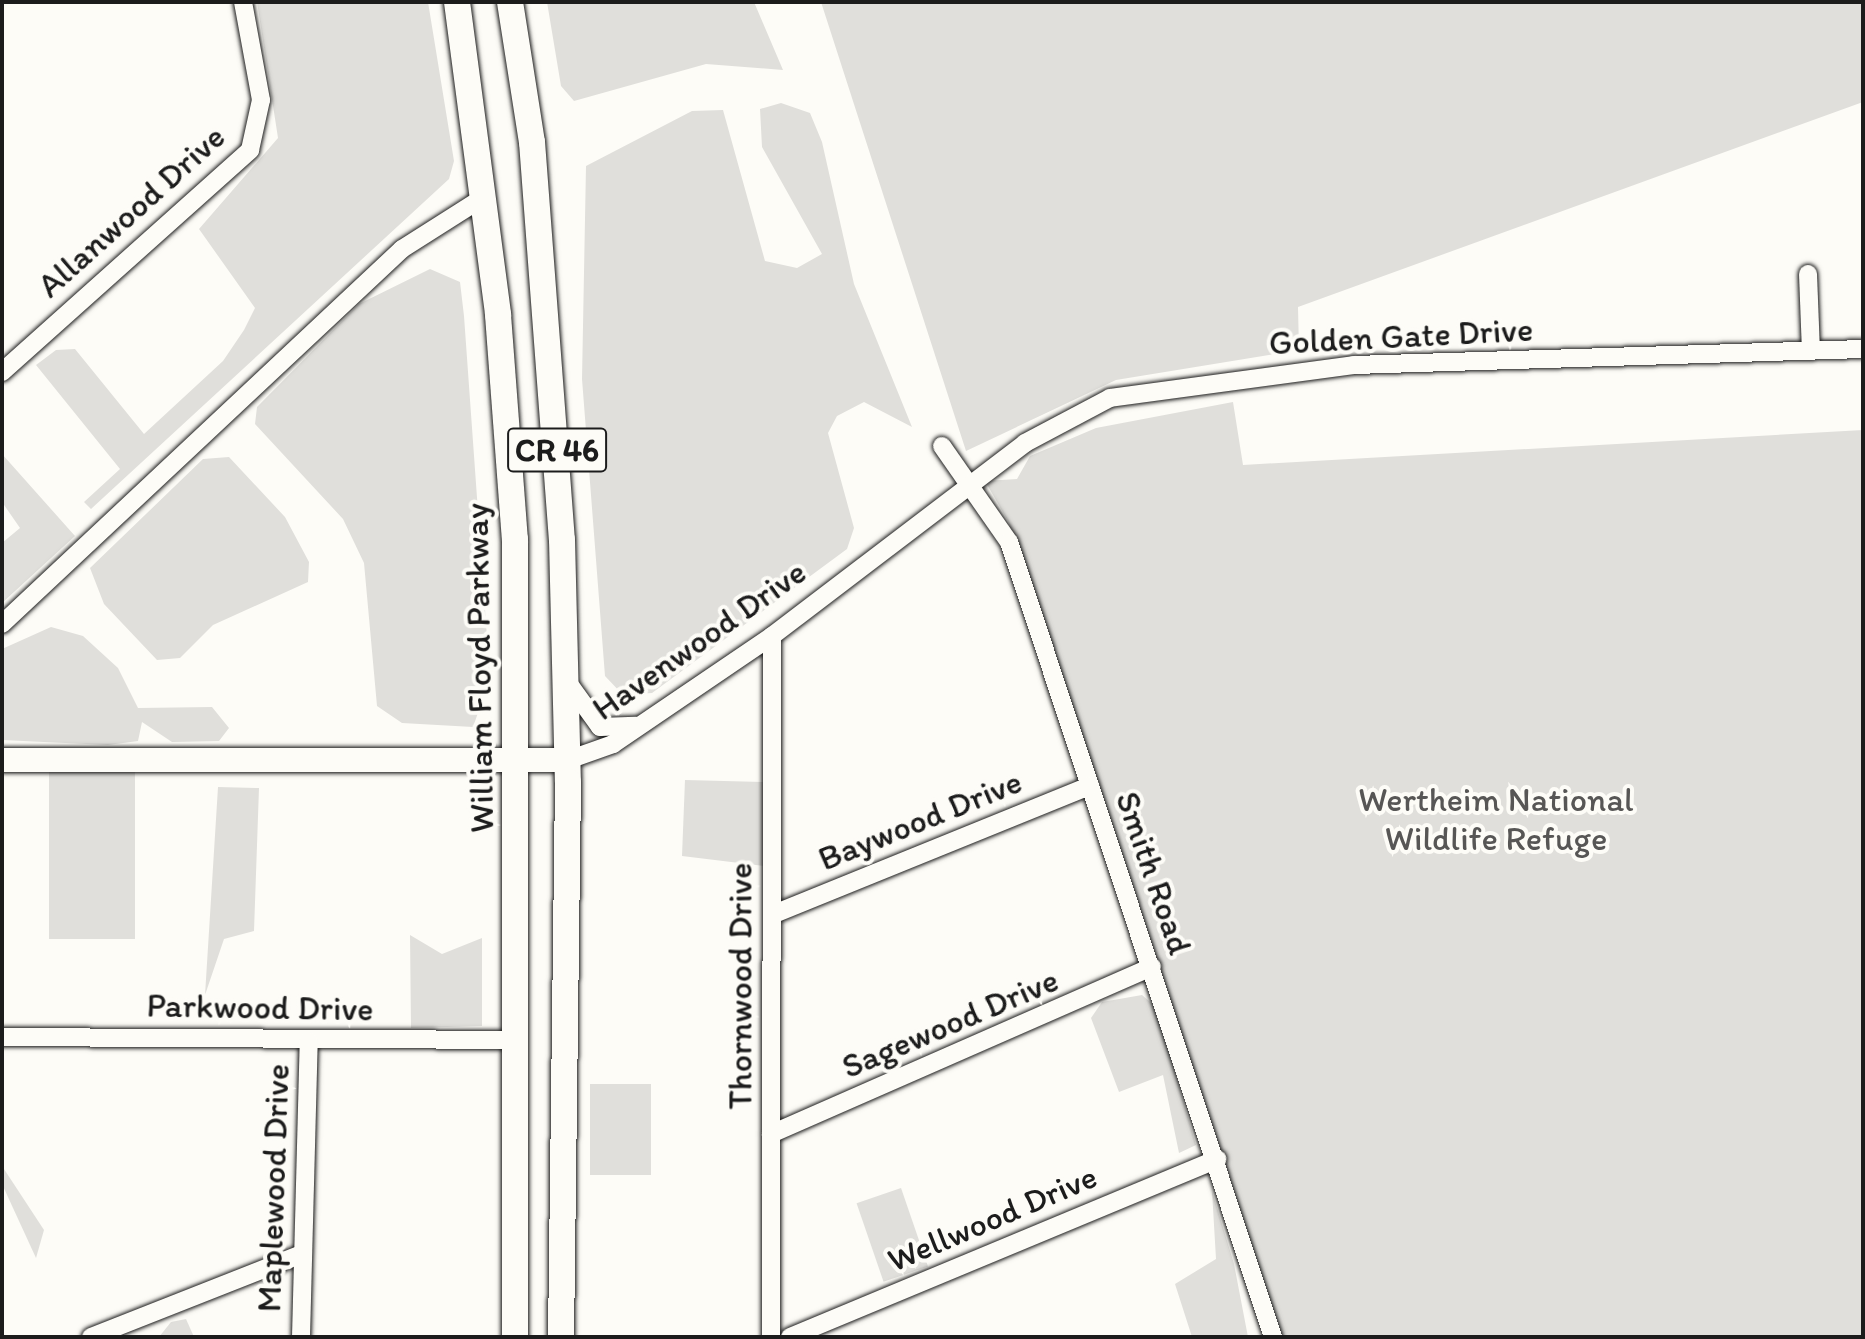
<!DOCTYPE html>
<html>
<head>
<meta charset="utf-8">
<style>
  body { margin:0 }
  #map { position:relative; width:1865px; height:1339px; overflow:hidden; background:#fdfcf7; font-family:Itim,sans-serif }
  div>[style] { position:absolute }
  .green>* { inset:0; background:#e0dfdb; transform-origin:0 0 }
  .roads { filter:drop-shadow(0 0 2px #1c1c1c) drop-shadow(0 0 2px #1c1c1c) }
  .minor>* { height:18px; margin:-9px; padding:0 9px; transform-origin:9px; border-radius:9px; background:#fdfcf7 }
  .major>* { height:24px; margin:-12px; padding:0 12px; transform-origin:12px; border-radius:12px; background:#fdfcf7 }
  .highway>* { height:26px; margin:-13px; padding:0 13px; transform-origin:13px; border-radius:13px; background:#fdfcf7 }
  span { translate:-50% -50%; white-space:nowrap; text-align:center; line-height:1.15; -webkit-text-stroke:8px #fdfcf7; paint-order:stroke }
  .shield-label span { padding:2px 6px; background:#fdfcf7; border:2px solid; border-radius:6px; -webkit-text-stroke-width:0 }
  .shield-label { font-size:32px; color:#1c1c1c; font-weight:700 }
  .street-label { font-size:34px; color:#1c1c1c }
  .park-label { font-size:34px; color:#575655 }
  .frame { position:absolute; inset:0; border:4px solid #1c1c1c; pointer-events:none }
</style>
</head>
<body>
<div id="map">
  <div class="green">
    <i style="clip-path:polygon(257px 2px,428px 2px,454px 161px,449px 179px,91px 509px,84px 502px,120px 469px,36px 365px,56px 350px,75px 349px,144px 434px,223px 361px,244px 330px,255px 308px,199px 229px,278px 138px)"></i>
    <i style="clip-path:polygon(547px 2px,754px 2px,783px 70px,706px 64px,574px 101px,561px 86px)"></i>
    <i style="clip-path:polygon(821px 2px,1863px 2px,1863px 102px,1298px 307px,1299px 350px,1116px 380px,966px 451px)"></i>
    <i style="clip-path:polygon(781px 103px,810px 113px,822px 142px,854px 284px,912px 427px,864px 402px,837px 416px,828px 433px,854px 528px,847px 549px,652px 693px,623px 695px,605px 676px,582px 379px,586px 166px,692px 111px,723px 110px,765px 261px,797px 268px,822px 254px,762px 147px,760px 109px)"></i>
    <i style="clip-path:polygon(430px 269px,460px 282px,464px 316px,490px 679px,473px 727px,402px 723px,377px 706px,364px 563px,343px 519px,255px 424px,257px 407px,359px 304px)"></i>
    <i style="clip-path:polygon(1233px 402px,1243px 465px,1863px 430px,1863px 1337px,1277px 1337px,1008px 521px,985px 481px,1017px 479px,1030px 456px,1096px 428px)"></i>
    <i style="clip-path:polygon(2px 454px,75px 536px,2px 603px,2px 543px,20px 528px,2px 502px)"></i>
    <i style="clip-path:polygon(229px 457px,285px 517px,309px 562px,308px 582px,213px 625px,180px 658px,157px 660px,104px 604px,90px 568px,203px 459px)"></i>
    <i style="clip-path:polygon(51px 627px,83px 636px,118px 668px,138px 708px,212px 707px,229px 728px,219px 741px,172px 742px,142px 722px,138px 741px,108px 745px,2px 740px,2px 649px)"></i>
    <i style="left:135px;top:772px;width:167px;height:86px;rotate:90deg"></i>
    <i style="clip-path:polygon(685px 780px,763px 782px,764px 866px,682px 856px)"></i>
    <i style="clip-path:polygon(218px 787px,259px 788px,254px 931px,224px 939px,205px 995px)"></i>
    <i style="clip-path:polygon(410px 935px,442px 954px,482px 938px,482px 1026px,411px 1028px)"></i>
    <i style="clip-path:polygon(1142px 995px,1156px 1007px,1196px 1145px,1179px 1153px,1163px 1075px,1119px 1092px,1091px 1018px,1102px 1002px)"></i>
    <i style="left:590px;top:1084px;width:61px;height:91px"></i>
    <i style="clip-path:polygon(2px 1166px,44px 1230px,36px 1258px,2px 1184px)"></i>
    <i style="left:901px;top:1188px;width:83px;height:47px;rotate:71deg"></i>
    <i style="clip-path:polygon(1212px 1191px,1234px 1264px,1248px 1337px,1192px 1337px,1175px 1284px,1216px 1259px)"></i>
    <i style="clip-path:polygon(186px 1319px,194px 1337px,159px 1337px,171px 1322px)"></i>
  </div>
  <div class="roads">
    <div class="minor">
      <i style="left:1808px;top:274px;width:77px;rotate:87.8deg"></i>
      <i style="left:2px;top:372px;width:333px;rotate:-41.8deg"></i>
      <i style="left:250px;top:150px;width:51px;rotate:-77.6deg"></i>
      <i style="left:261px;top:100px;width:100px;rotate:-100.4deg"></i>
      <i style="left:942px;top:446px;width:117px;rotate:55.1deg"></i>
      <i style="left:1009px;top:542px;width:838px;rotate:71.63deg"></i>
      <i style="left:2px;top:624px;width:548px;rotate:-43.15deg"></i>
      <i style="left:402px;top:249px;width:97px;rotate:-32.4deg"></i>
      <i style="left:569px;top:684px;width:53px;rotate:54.2deg"></i>
      <i style="left:600px;top:727px;width:36px;rotate:-2deg"></i>
      <i style="left:568px;top:760px;width:48px;rotate:-19.6deg"></i>
      <i style="left:613px;top:744px;width:192px;rotate:-34.2deg"></i>
      <i style="left:772px;top:636px;width:318px;rotate:-37.3deg"></i>
      <i style="left:1025px;top:443px;width:96px;rotate:-27.9deg"></i>
      <i style="left:1110px;top:398px;width:246px;rotate:-7.7deg"></i>
      <i style="left:1354px;top:365px;width:509px;rotate:-1.8deg"></i>
      <i style="left:774px;top:914px;width:341px;rotate:-22.1deg"></i>
      <i style="left:2px;top:1037px;width:515px;rotate:0.33deg"></i>
      <i style="left:771px;top:1134px;width:416px;rotate:-23.7deg"></i>
      <i style="left:91px;top:1337px;width:224px;rotate:-21.5deg"></i>
      <i style="left:301px;top:1337px;width:296px;rotate:-88.5deg"></i>
      <i style="left:771px;top:1337px;width:701px;rotate:-89.92deg"></i>
      <i style="left:790px;top:1337px;width:463px;rotate:-22.6deg"></i>
    </div>
    <div class="major">
      <i style="left:2px;top:760px;width:566px"></i>
    </div>
    <div class="highway">
      <i style="left:457px;top:2px;width:316px;rotate:82.5deg"></i>
      <i style="left:498px;top:315px;width:225px;rotate:85.7deg"></i>
      <i style="left:515px;top:539px;width:798px;rotate:90deg"></i>
      <i style="left:510px;top:2px;width:142px;rotate:81.1deg"></i>
      <i style="left:532px;top:142px;width:399px;rotate:85.7deg"></i>
      <i style="left:562px;top:540px;width:242px;rotate:88.6deg"></i>
      <i style="left:568px;top:782px;width:555px;rotate:90.72deg"></i>
    </div>
  </div>
  <div class="shield-label">
    <span style="left:557px;top:450px">CR 46</span>
  </div>
  <div class="street-label">
    <span style="left:131px;top:211px;rotate:-42deg">Allanwood Drive</span>
    <span style="left:1401px;top:336px;rotate:-3deg">Golden Gate Drive</span>
    <span style="left:699px;top:640px;rotate:-35deg">Havenwood Drive</span>
    <span style="left:479px;top:668px;rotate:-91deg">William Floyd Parkway</span>
    <span style="left:920px;top:820px;rotate:-22deg">Baywood Drive</span>
    <span style="left:1154px;top:873px;rotate:71deg">Smith Road</span>
    <span style="left:740px;top:986px;rotate:-90deg">Thornwood Drive</span>
    <span style="left:260px;top:1007px;rotate:1deg">Parkwood Drive</span>
    <span style="left:950px;top:1023px;rotate:-23deg">Sagewood Drive</span>
    <span style="left:273px;top:1188px;rotate:-88deg">Maplewood Drive</span>
    <span style="left:992px;top:1218px;rotate:-23deg">Wellwood Drive</span>
  </div>
  <div class="park-label">
    <span style="left:1496px;top:819px">Wertheim National<br>Wildlife Refuge</span>
  </div>
  <div class="frame"></div>
</div>
</body>
</html>
